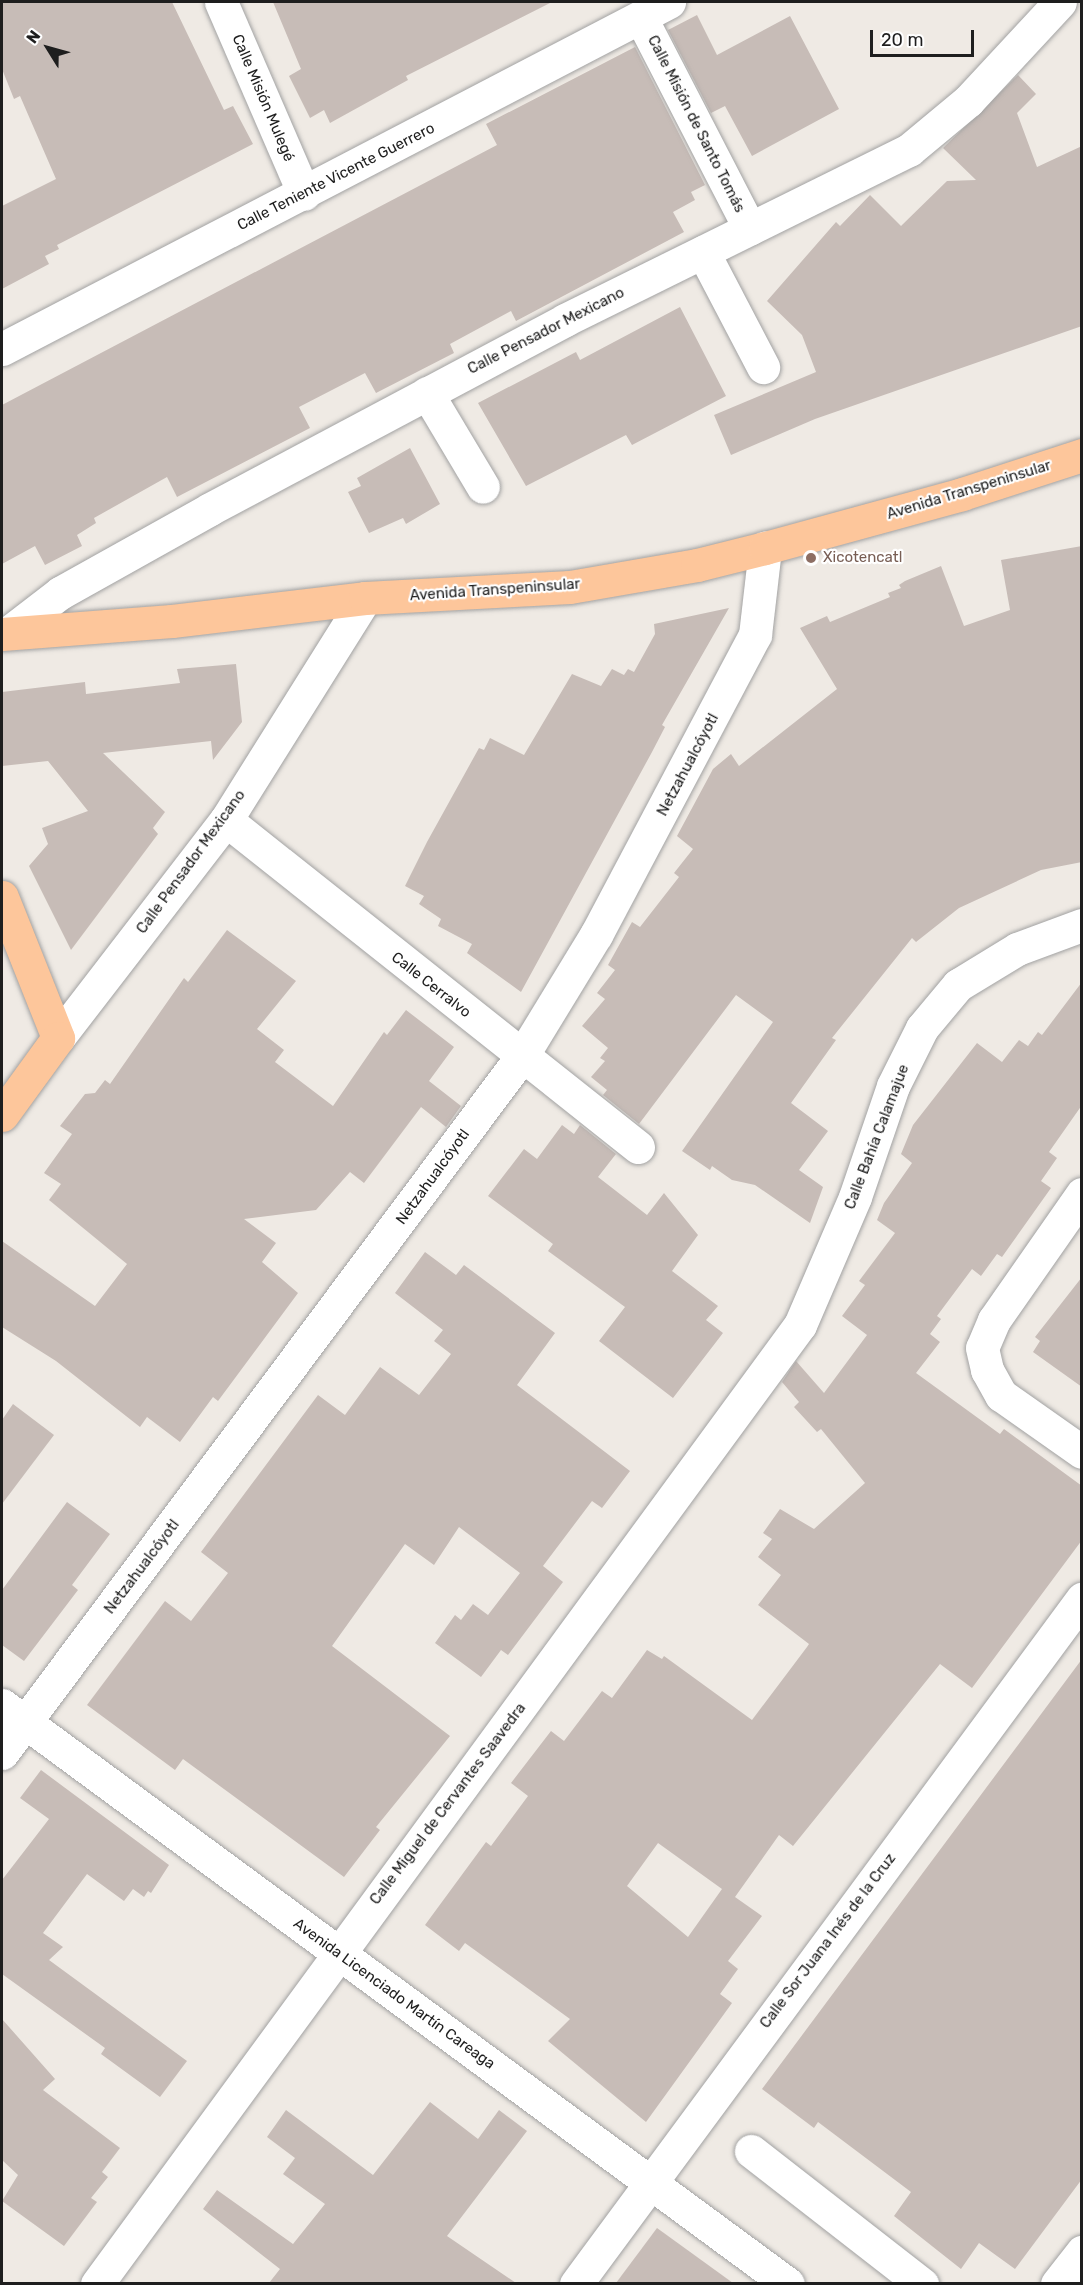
<!DOCTYPE html>
<html>
<head>
<meta charset="utf-8">
<style>
  body { margin:0 }
  #map { position:relative; width:1083px; height:2285px; overflow:hidden; background:#efeae4; font-family:Rubik,sans-serif }
  div>[style] { position:absolute }
  .building>* { inset:0; background:#c7bcb7 }
  .roads { filter:drop-shadow(0 0 2px #a2a2a2) drop-shadow(0 0 2px #a2a2a2) }
  .minor>* { height:33px; margin:-16.5px; padding:0 16.5px; transform-origin:16.5px; border-radius:16.5px; background:#fff }
  .major>* { height:33px; margin:-16.5px; padding:0 16.5px; transform-origin:16.5px; border-radius:16.5px; background:#fdc69b }
  .dots>* { width:16px; height:16px; translate:-50% -50%; box-sizing:border-box; border:3px solid #fff; border-radius:50% }
  span { translate:-50% -50%; white-space:nowrap; text-align:center; line-height:1.15; -webkit-text-stroke:4.5px #fff; paint-order:stroke }
  .street-label { font-size:15px; color:#1e1e1e }
  .education-label { font-size:15px; color:#785e54 }
  .left { translate:0 -50%; text-align:left }
  .frame { position:absolute; inset:0; border:3px solid #1e1e1e; pointer-events:none }
  .north { position:absolute; left:18px; top:18px; width:60px; height:60px; -webkit-text-stroke:4px #fff; paint-order:stroke; rotate:307deg; font-size:16px; font-weight:700; line-height:24px; text-align:center; color:#1e1e1e }
  .north::after { content:''; display:block; margin:auto; width:21px; height:27px; background:#1e1e1e; clip-path:polygon(50% 0,100% 100%,50% 72%,0 100%) }
  .scale { position:absolute; left:870px; top:30px; width:104px; height:27px; box-sizing:border-box; border:3px solid #1e1e1e; border-top:0; padding-left:8px; font-size:18px; line-height:21px; white-space:nowrap; color:#1e1e1e; -webkit-text-stroke:4px #fff; paint-order:stroke }
</style>
</head>
<body>
<div id="map">
  <div class="building">
    <i style="clip-path:polygon(2px 2px,172px 2px,224px 110px,233px 106px,253px 144px,57px 245px,59px 249px,45px 256px,49px 264px,2px 289px,2px 206px,56px 179px,20px 96px,14px 99px,2px 69px)"></i>
    <i style="clip-path:polygon(273px 2px,552px 2px,406px 76px,408px 80px,330px 123px,324px 110px,310px 118px,289px 76px,301px 69px)"></i>
    <i style="clip-path:polygon(697px 15px,717px 55px,790px 16px,839px 109px,752px 156px,725px 106px,711px 113px,668px 30px)"></i>
    <i style="clip-path:polygon(635px 47px,705px 185px,691px 192px,695px 200px,673px 212px,684px 232px,516px 321px,511px 311px,450px 344px,454px 353px,376px 393px,365px 373px,299px 407px,310px 428px,177px 497px,167px 477px,94px 518px,96px 523px,77px 535px,82px 546px,45px 565px,35px 546px,2px 564px,2px 405px,497px 145px,486px 124px)"></i>
    <i style="clip-path:polygon(1018px 75px,1036px 94px,1017px 113px,1037px 167px,1082px 146px,1082px 326px,815px 419px,731px 455px,714px 415px,816px 372px,802px 335px,767px 301px,836px 222px,840px 226px,870px 195px,901px 226px,947px 181px,976px 180px,943px 148px)"></i>
    <i style="clip-path:polygon(680px 307px,726px 396px,632px 445px,626px 435px,526px 486px,478px 403px,576px 352px,580px 360px)"></i>
    <i style="clip-path:polygon(410px 448px,440px 504px,406px 524px,403px 518px,369px 533px,348px 492px,361px 486px,357px 478px)"></i>
    <i style="clip-path:polygon(1082px 546px,1082px 862px,1041px 870px,959px 908px,916px 942px,912px 938px,832px 1038px,836px 1040px,791px 1103px,828px 1131px,799px 1170px,823px 1187px,810px 1223px,755px 1185px,732px 1180px,712px 1166px,710px 1170px,682px 1151px,773px 1022px,736px 995px,639px 1124px,603px 1095px,607px 1090px,591px 1077px,605px 1061px,600px 1058px,608px 1048px,582px 1026px,605px 999px,597px 993px,615px 970px,608px 965px,632px 922px,640px 927px,679px 877px,674px 873px,693px 849px,677px 836px,713px 769px,731px 754px,739px 766px,837px 689px,800px 628px,827px 616px,830px 622px,890px 597px,888px 593px,901px 588px,899px 585px,905px 581px,941px 566px,964px 626px,1010px 610px,1001px 560px)"></i>
    <i style="clip-path:polygon(729px 608px,662px 725px,665px 727px,652px 752px,521px 992px,467px 953px,472px 944px,438px 926px,441px 919px,419px 904px,424px 896px,405px 886px,427px 842px,479px 748px,484px 750px,490px 738px,524px 755px,572px 674px,601px 686px,612px 669px,624px 675px,628px 669px,634px 672px,655px 634px,654px 624px)"></i>
    <i style="clip-path:polygon(236px 664px,242px 722px,213px 760px,211px 741px,103px 753px,165px 812px,153px 828px,158px 834px,71px 950px,29px 866px,48px 844px,42px 828px,88px 811px,48px 761px,2px 766px,2px 692px,85px 682px,86px 694px,180px 683px,177px 669px)"></i>
    <i style="clip-path:polygon(227px 930px,296px 981px,257px 1029px,284px 1050px,275px 1062px,333px 1106px,384px 1032px,387px 1035px,406px 1010px,454px 1047px,429px 1081px,461px 1106px,446px 1127px,421px 1107px,364px 1183px,350px 1172px,316px 1210px,244px 1219px,276px 1243px,262px 1262px,298px 1293px,218px 1401px,213px 1397px,180px 1442px,147px 1417px,140px 1427px,56px 1361px,2px 1327px,2px 1241px,95px 1306px,127px 1264px,49px 1200px,61px 1184px,44px 1173px,72px 1134px,60px 1126px,85px 1094px,95px 1093px,105px 1080px,110px 1084px,184px 978px,188px 982px)"></i>
    <i style="clip-path:polygon(evenodd,1082px 982px,1082px 1105px,1049px 1152px,1057px 1158px,1041px 1181px,1051px 1188px,1002px 1257px,997px 1254px,981px 1276px,972px 1269px,937px 1316px,941px 1319px,930px 1334px,940px 1342px,916px 1373px,1000px 1434px,1004px 1429px,1082px 1486px,1082px 1540px,972px 1688px,940px 1664px,793px 1846px,779px 1835px,735px 1897px,762px 1916px,728px 1961px,738px 1969px,720px 1994px,732px 2003px,646px 2122px,548px 2041px,570px 2019px,465px 1943px,459px 1951px,425px 1925px,486px 1842px,491px 1846px,528px 1796px,511px 1783px,551px 1731px,564px 1741px,602px 1691px,612px 1698px,647px 1650px,662px 1659px,664px 1656px,752px 1720px,807px 1647px,809px 1644px,758px 1605px,781px 1575px,758px 1557px,772px 1539px,763px 1533px,780px 1509px,814px 1529px,865px 1483px,821px 1429px,817px 1432px,794px 1407px,799px 1402px,782px 1382px,796px 1361px,824px 1393px,867px 1335px,842px 1316px,865px 1285px,859px 1281px,895px 1233px,877px 1220px,884px 1203px,912px 1163px,901px 1154px,913px 1125px,977px 1043px,1002px 1062px,1019px 1040px,1028px 1046px,1038px 1032px,1042px 1035px,1082px 982px,658px 1843px,722px 1889px,688px 1937px,627px 1886px,658px 1843px)"></i>
    <i style="clip-path:polygon(562px 1125px,574px 1134px,580px 1125px,616px 1154px,598px 1177px,647px 1215px,664px 1193px,698px 1235px,672px 1271px,718px 1306px,706px 1320px,723px 1333px,673px 1398px,599px 1341px,625px 1307px,548px 1251px,553px 1244px,488px 1196px,524px 1149px,537px 1159px)"></i>
    <i style="clip-path:polygon(425px 1252px,456px 1275px,464px 1265px,555px 1333px,517px 1385px,630px 1471px,602px 1508px,592px 1501px,543px 1566px,563px 1582px,508px 1655px,501px 1650px,481px 1677px,435px 1643px,455px 1615px,461px 1620px,473px 1604px,488px 1615px,520px 1573px,459px 1527px,434px 1565px,405px 1544px,332px 1646px,450px 1736px,376px 1827px,380px 1830px,344px 1877px,183px 1759px,175px 1770px,87px 1705px,165px 1601px,191px 1621px,228px 1573px,201px 1552px,318px 1395px,345px 1415px,380px 1367px,419px 1395px,451px 1354px,434px 1341px,443px 1330px,395px 1293px)"></i>
    <i style="clip-path:polygon(1082px 1277px,1082px 1387px,1033px 1352px,1040px 1341px,1035px 1337px)"></i>
    <i style="clip-path:polygon(13px 1404px,54px 1435px,2px 1504px,2px 1420px)"></i>
    <i style="clip-path:polygon(67px 1502px,110px 1534px,72px 1585px,78px 1590px,24px 1661px,2px 1645px,2px 1590px)"></i>
    <i style="clip-path:polygon(1082px 1659px,1082px 2179px,1015px 2269px,979px 2243px,961px 2269px,894px 2216px,911px 2192px,818px 2122px,814px 2128px,762px 2089px)"></i>
    <i style="clip-path:polygon(41px 1770px,169px 1865px,151px 1893px,148px 1891px,144px 1897px,133px 1889px,124px 1901px,87px 1874px,43px 1933px,63px 1947px,49px 1960px,187px 2061px,160px 2097px,101px 2054px,105px 2048px,2px 1974px,2px 1880px,49px 1819px,20px 1798px)"></i>
    <i style="clip-path:polygon(2px 2019px,55px 2079px,43px 2090px,120px 2148px,102px 2172px,108px 2177px,91px 2198px,97px 2202px,64px 2246px,2px 2201px,18px 2175px,2px 2160px)"></i>
    <i style="clip-path:polygon(430px 2102px,478px 2139px,499px 2110px,527px 2131px,447px 2236px,516px 2283px,269px 2283px,280px 2269px,203px 2209px,217px 2190px,293px 2244px,325px 2204px,283px 2174px,295px 2158px,267px 2137px,286px 2110px,373px 2175px)"></i>
    <i style="clip-path:polygon(657px 2228px,733px 2283px,616px 2283px)"></i>
  </div>
  <div class="roads">
    <div class="minor">
      <i style="left:221px;top:2px;width:209px;rotate:66.6deg"></i>
      <i style="left:641px;top:18px;width:237px;rotate:62.7deg"></i>
      <i style="left:703px;top:252px;width:130px;rotate:62.4deg"></i>
      <i style="left:2px;top:349px;width:752px;rotate:-27.49deg"></i>
      <i style="left:427px;top:393px;width:109px;rotate:59.2deg"></i>
      <i style="left:8px;top:633px;width:66px;rotate:-37.6deg"></i>
      <i style="left:60px;top:593px;width:172px;rotate:-29.2deg"></i>
      <i style="left:210px;top:509px;width:402px;rotate:-28deg"></i>
      <i style="left:565px;top:320px;width:384px;rotate:-26.3deg"></i>
      <i style="left:909px;top:150px;width:77px;rotate:-39.7deg"></i>
      <i style="left:968px;top:101px;width:135px;rotate:-47.1deg"></i>
      <i style="left:226px;top:820px;width:526px;rotate:38.44deg"></i>
      <i style="left:58px;top:1038px;width:275px;rotate:-52.4deg"></i>
      <i style="left:226px;top:820px;width:262px;rotate:-57.9deg"></i>
      <i style="left:1082px;top:1194px;width:154px;rotate:124.9deg"></i>
      <i style="left:994px;top:1320px;width:30px;rotate:113deg"></i>
      <i style="left:982px;top:1348px;width:23px;rotate:77deg"></i>
      <i style="left:987px;top:1370px;width:29px;rotate:61deg"></i>
      <i style="left:1001px;top:1395px;width:99px;rotate:35.1deg"></i>
      <i style="left:2px;top:1705px;width:976px;rotate:36.38deg"></i>
      <i style="left:2px;top:1753px;width:870px;rotate:-53.28deg"></i>
      <i style="left:522px;top:1056px;width:142px;rotate:-58.6deg"></i>
      <i style="left:596px;top:935px;width:340px;rotate:-62.1deg"></i>
      <i style="left:755px;top:635px;width:88px;rotate:-83.4deg"></i>
      <i style="left:751px;top:2151px;width:217px;rotate:37.9deg"></i>
      <i style="left:97px;top:2284px;width:1189px;rotate:-53.76deg"></i>
      <i style="left:800px;top:1325px;width:139px;rotate:-66.7deg"></i>
      <i style="left:855px;top:1197px;width:117px;rotate:-71.1deg"></i>
      <i style="left:893px;top:1086px;width:65px;rotate:-63.4deg"></i>
      <i style="left:922px;top:1028px;width:56px;rotate:-50.1deg"></i>
      <i style="left:958px;top:985px;width:69px;rotate:-31.4deg"></i>
      <i style="left:1017px;top:949px;width:69px;rotate:-20.3deg"></i>
      <i style="left:576px;top:2284px;width:852px;rotate:-53.55deg"></i>
      <i style="left:1057px;top:2284px;width:41px;rotate:-52deg"></i>
    </div>
    <div class="major">
      <i style="left:2px;top:634px;width:170px;rotate:-4.4deg"></i>
      <i style="left:172px;top:621px;width:194px;rotate:-6.8deg"></i>
      <i style="left:365px;top:598px;width:205px;rotate:-3.1deg"></i>
      <i style="left:570px;top:587px;width:129px;rotate:-9.8deg"></i>
      <i style="left:697px;top:565px;width:70px;rotate:-14deg"></i>
      <i style="left:765px;top:548px;width:204px;rotate:-15.3deg"></i>
      <i style="left:962px;top:494px;width:126px;rotate:-18deg"></i>
      <i style="left:2px;top:897px;width:152px;rotate:68.3deg"></i>
      <i style="left:58px;top:1038px;width:95px;rotate:126deg"></i>
    </div>
  </div>
  <div class="dots">
    <i style="left:811px;top:558px;background:#8d6e63"></i>
  </div>
  <div class="street-label">
    <span style="left:263px;top:98px;rotate:67deg">Calle Misión Mulegé</span>
    <span style="left:696px;top:124px;rotate:63deg">Calle Misión de Santo Tomás</span>
    <span style="left:336px;top:177px;rotate:-27deg">Calle Teniente Vicente Guerrero</span>
    <span style="left:546px;top:331px;rotate:-27deg">Calle Pensador Mexicano</span>
    <span style="left:969px;top:490px;rotate:-17deg">Avenida Transpeninsular</span>
    <span style="left:495px;top:590px;rotate:-4deg">Avenida Transpeninsular</span>
    <span style="left:688px;top:765px;rotate:-62deg">Netzahualcóyotl</span>
    <span style="left:191px;top:862px;rotate:-54deg">Calle Pensador Mexicano</span>
    <span style="left:431px;top:985px;rotate:38deg">Calle Cerralvo</span>
    <span style="left:877px;top:1137px;rotate:-69deg">Calle Bahía Calamajue</span>
    <span style="left:433px;top:1177px;rotate:-54deg">Netzahualcóyotl</span>
    <span style="left:142px;top:1567px;rotate:-53deg">Netzahualcóyotl</span>
    <span style="left:448px;top:1804px;rotate:-53deg">Calle Miguel de Cervantes Saavedra</span>
    <span style="left:828px;top:1941px;rotate:-53deg">Calle Sor Juana Inés de la Cruz</span>
    <span style="left:394px;top:1994px;rotate:36deg">Avenida Licenciado Martín Careaga</span>
  </div>
  <div class="education-label">
    <span class="left" style="left:823px;top:558px">Xicotencatl</span>
  </div>
  <div class="frame"></div>
  <div class="north">N</div>
  <div class="scale">20 m</div>
</div>
</body>
</html>
